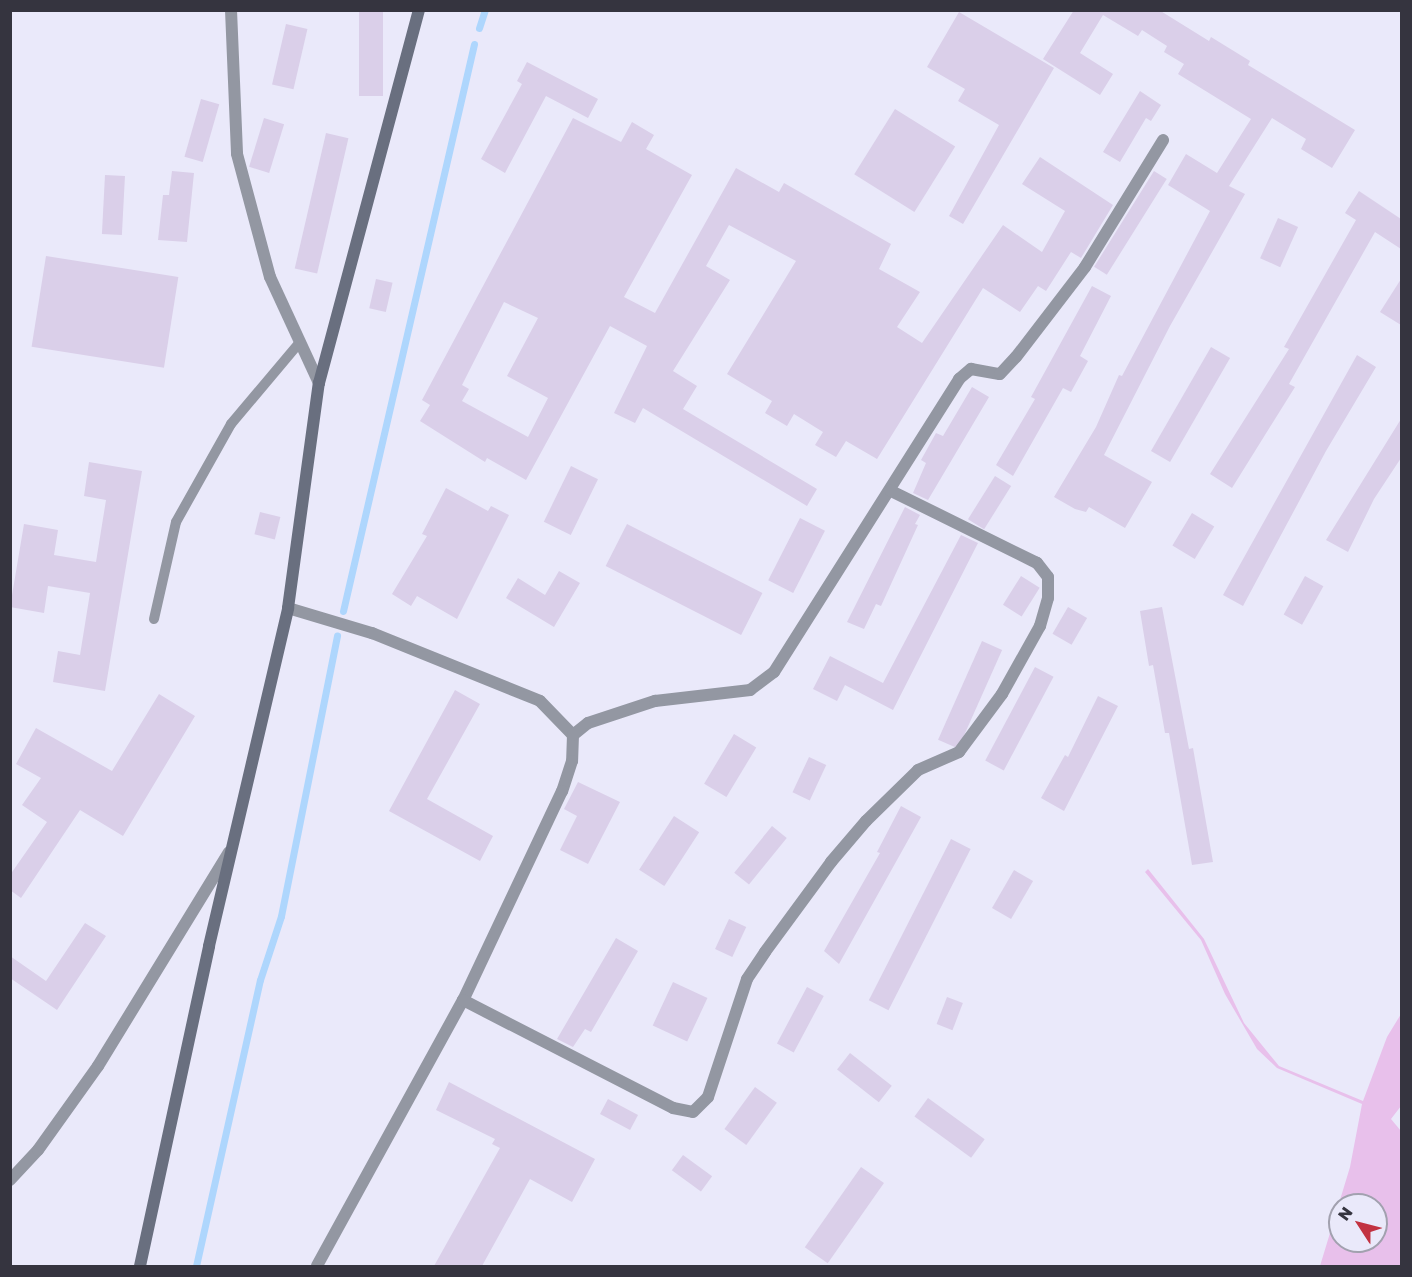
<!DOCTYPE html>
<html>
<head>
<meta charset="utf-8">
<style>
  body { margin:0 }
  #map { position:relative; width:1412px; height:1277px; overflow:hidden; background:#eae9fa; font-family:"Golos Text",sans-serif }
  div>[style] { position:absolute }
  .green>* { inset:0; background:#e8c0eb }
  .stream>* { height:7px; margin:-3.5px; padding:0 3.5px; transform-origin:3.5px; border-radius:3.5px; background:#aed6fd }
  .building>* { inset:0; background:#dacfe9; transform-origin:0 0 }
  .lane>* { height:10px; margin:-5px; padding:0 5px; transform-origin:5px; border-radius:5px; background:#9397a2 }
  .street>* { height:12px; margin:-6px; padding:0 6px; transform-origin:6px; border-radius:6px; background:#9397a2 }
  .secondary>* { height:12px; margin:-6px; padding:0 6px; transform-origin:6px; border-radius:6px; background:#696f7f }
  span { translate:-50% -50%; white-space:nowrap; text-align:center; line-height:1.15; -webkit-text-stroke:4.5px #eae9fa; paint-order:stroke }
  .frame { position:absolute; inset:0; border:12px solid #35343f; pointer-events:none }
  .north { position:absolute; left:1328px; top:1193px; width:60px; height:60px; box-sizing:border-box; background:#eae9fa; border:2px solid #a2a1af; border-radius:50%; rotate:306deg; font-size:16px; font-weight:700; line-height:24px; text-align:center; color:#35343f }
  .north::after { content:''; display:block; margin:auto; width:21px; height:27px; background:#c23241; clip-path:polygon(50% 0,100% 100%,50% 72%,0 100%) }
</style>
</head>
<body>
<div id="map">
  <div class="green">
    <i style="clip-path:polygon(evenodd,1148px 869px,1204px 939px,1244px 1023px,1279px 1066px,1363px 1101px,1387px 1037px,1401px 1014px,1401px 1106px,1391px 1119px,1401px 1131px,1401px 1266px,1320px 1266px,1350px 1167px,1362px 1104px,1277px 1068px,1257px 1049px,1225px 994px,1201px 940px,1145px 872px,1148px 869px,1340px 1205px,1376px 1205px,1376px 1241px,1340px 1241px,1340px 1205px)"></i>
  </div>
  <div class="stream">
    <i style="left:479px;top:28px;width:19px;rotate:-72deg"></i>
    <i style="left:343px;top:611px;width:582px;rotate:-76.99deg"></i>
    <i style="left:196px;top:1266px;width:293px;rotate:-77.4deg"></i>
    <i style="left:260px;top:980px;width:67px;rotate:-71.8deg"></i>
    <i style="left:281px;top:916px;width:286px;rotate:-78.7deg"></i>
  </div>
  <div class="building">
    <i style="left:359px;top:10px;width:24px;height:86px"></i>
    <i style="clip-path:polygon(1074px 10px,1159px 10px,1209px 41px,1211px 37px,1250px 61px,1248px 65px,1355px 130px,1332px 168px,1301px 149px,1306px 139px,1272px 118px,1229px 186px,1245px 194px,1170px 326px,1104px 455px,1152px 482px,1125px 528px,1089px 507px,1086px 512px,1075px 509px,1054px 497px,1096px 427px,1119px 375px,1122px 376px,1210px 211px,1168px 185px,1186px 154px,1217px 173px,1251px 119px,1178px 74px,1184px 64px,1164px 52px,1167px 46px,1142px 30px,1138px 36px,1103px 15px,1080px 53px,1113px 74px,1100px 95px,1043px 59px)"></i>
    <i style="clip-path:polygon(959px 12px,1054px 68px,963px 224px,949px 216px,999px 125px,958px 101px,965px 89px,927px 67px)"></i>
    <i style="left:286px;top:24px;width:22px;height:62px;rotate:13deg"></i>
    <i style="clip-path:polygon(527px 62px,598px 99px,588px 118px,546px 96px,505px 173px,481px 159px,522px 84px,517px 81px)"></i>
    <i style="clip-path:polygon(1140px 91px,1161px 105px,1151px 121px,1146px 118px,1120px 162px,1103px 152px)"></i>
    <i style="left:201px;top:99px;width:19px;height:60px;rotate:16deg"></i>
    <i style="left:895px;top:109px;width:71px;height:77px;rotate:32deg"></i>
    <i style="left:264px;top:118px;width:21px;height:51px;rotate:17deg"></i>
    <i style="clip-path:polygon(evenodd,573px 118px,621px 142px,632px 122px,654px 135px,646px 149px,692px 175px,624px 297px,655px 313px,736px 168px,779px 192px,784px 183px,891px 244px,879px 269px,920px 292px,897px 327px,922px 343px,1003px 225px,1042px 252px,1065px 211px,1022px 184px,1040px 157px,1113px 205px,1081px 258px,1071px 252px,1046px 291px,1038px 286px,1020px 312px,983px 288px,877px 459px,846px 441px,836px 457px,815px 445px,823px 432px,794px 414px,787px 426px,765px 413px,772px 401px,727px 374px,796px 261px,729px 225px,706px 266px,730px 280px,673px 371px,697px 386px,683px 409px,817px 489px,807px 506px,643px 408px,635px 423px,614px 413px,647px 346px,610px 326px,526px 480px,487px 458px,485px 462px,420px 421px,430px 405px,422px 400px,573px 118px,504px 302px,538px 318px,507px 376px,548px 398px,528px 437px,462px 401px,469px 389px,462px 385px,504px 302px)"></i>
    <i style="left:326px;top:133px;width:23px;height:139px;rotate:13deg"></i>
    <i style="clip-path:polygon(172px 171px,194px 173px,187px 242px,158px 240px,163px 195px,169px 195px)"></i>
    <i style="left:1154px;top:171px;width:15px;height:113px;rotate:32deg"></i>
    <i style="left:105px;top:175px;width:20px;height:59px;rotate:3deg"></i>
    <i style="clip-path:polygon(1359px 191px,1401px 219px,1401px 249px,1375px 232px,1289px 384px,1295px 387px,1232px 488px,1210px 474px,1289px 349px,1284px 347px,1356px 220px,1345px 213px)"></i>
    <i style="left:1278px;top:218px;width:22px;height:44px;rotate:24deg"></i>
    <i style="left:46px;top:256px;width:134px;height:92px;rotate:9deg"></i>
    <i style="left:376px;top:279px;width:17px;height:30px;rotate:13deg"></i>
    <i style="clip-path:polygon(1401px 279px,1401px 325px,1380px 312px)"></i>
    <i style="clip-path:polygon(1092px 286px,1111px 296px,1080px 356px,1088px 361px,1071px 392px,1063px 388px,1013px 476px,996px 465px,1035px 399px,1031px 397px)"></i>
    <i style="left:1211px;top:347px;width:22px;height:120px;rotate:30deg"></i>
    <i style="clip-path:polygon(1357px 355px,1376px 367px,1326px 451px,1243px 606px,1223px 595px)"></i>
    <i style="clip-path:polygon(972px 387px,989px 397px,928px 500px,913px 493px,926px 463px,921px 460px,936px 433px,943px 436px)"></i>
    <i style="clip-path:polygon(1401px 419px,1401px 458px,1374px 499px,1348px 552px,1326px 540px)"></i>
    <i style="clip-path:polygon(89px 462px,142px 471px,105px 691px,53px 682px,58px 651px,80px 655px,90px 593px,48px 586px,44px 613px,10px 607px,24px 524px,58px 530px,54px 555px,96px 562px,106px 500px,84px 496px)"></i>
    <i style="left:571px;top:466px;width:30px;height:62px;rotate:26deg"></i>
    <i style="left:995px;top:476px;width:19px;height:51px;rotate:32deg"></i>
    <i style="clip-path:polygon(446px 488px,488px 511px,491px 506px,509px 515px,457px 619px,417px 596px,411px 606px,392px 594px,427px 536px,422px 534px)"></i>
    <i style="clip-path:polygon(905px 507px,920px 515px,915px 524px,918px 525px,881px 606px,876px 604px,864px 629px,847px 622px)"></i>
    <i style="left:260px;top:512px;width:21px;height:23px;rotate:14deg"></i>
    <i style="left:1192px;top:513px;width:26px;height:38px;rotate:31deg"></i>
    <i style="left:800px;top:518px;width:28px;height:70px;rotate:27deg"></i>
    <i style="left:627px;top:524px;width:152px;height:47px;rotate:27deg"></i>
    <i style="clip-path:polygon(961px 535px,978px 543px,893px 710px,845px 685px,837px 701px,813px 689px,830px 656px,883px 683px)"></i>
    <i style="clip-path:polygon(559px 571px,580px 583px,554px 627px,506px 598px,518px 578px,545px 595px)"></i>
    <i style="left:1021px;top:576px;width:22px;height:34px;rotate:32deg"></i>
    <i style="left:1305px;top:576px;width:21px;height:44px;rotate:29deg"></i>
    <i style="left:1068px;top:607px;width:22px;height:31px;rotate:30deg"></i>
    <i style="clip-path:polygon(1162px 607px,1189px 749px,1193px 748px,1213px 862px,1192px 865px,1169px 733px,1165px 733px,1153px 665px,1149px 666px,1140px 611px)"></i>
    <i style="left:982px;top:641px;width:22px;height:108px;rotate:24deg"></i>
    <i style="left:1035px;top:667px;width:21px;height:106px;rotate:28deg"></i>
    <i style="clip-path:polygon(455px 690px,480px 704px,427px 799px,493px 836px,480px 861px,389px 811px)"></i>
    <i style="clip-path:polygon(159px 694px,195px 716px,123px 836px,80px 810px,21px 898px,10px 890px,10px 875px,47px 822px,22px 805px,41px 778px,16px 764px,36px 728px,112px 771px)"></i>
    <i style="clip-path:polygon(1098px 696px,1118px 706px,1064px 811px,1041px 798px,1065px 755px,1068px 757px)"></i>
    <i style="left:734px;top:734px;width:26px;height:58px;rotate:31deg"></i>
    <i style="left:809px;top:757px;width:19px;height:39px;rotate:25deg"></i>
    <i style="clip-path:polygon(578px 782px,620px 802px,588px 864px,560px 850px,577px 816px,564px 809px)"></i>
    <i style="clip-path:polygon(901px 806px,921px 817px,839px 964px,824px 951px,880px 853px,877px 852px)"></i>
    <i style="left:674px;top:816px;width:30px;height:64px;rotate:33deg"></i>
    <i style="left:772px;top:826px;width:19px;height:60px;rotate:39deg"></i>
    <i style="left:951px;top:839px;width:22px;height:181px;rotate:27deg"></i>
    <i style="left:1014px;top:870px;width:22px;height:44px;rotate:30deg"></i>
    <i style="left:729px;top:919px;width:19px;height:33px;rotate:25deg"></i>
    <i style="clip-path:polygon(85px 923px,106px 936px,57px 1010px,10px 978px,10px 956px,46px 981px)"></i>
    <i style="clip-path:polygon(616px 938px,638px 951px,591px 1032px,585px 1029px,573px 1047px,557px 1039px)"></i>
    <i style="left:673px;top:982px;width:38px;height:48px;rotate:25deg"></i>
    <i style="left:807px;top:987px;width:19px;height:64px;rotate:28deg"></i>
    <i style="left:947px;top:997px;width:17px;height:29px;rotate:21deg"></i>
    <i style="left:850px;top:1053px;width:53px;height:21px;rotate:38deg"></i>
    <i style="clip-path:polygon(449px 1082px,595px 1159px,572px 1202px,530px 1179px,482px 1266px,434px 1266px,500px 1148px,492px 1144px,495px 1139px,436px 1110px)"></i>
    <i style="left:755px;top:1087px;width:27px;height:52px;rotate:36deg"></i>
    <i style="left:928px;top:1098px;width:70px;height:23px;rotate:36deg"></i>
    <i style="left:608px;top:1099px;width:34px;height:17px;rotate:28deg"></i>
    <i style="left:683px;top:1155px;width:36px;height:19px;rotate:36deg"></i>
    <i style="left:861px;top:1167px;width:28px;height:98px;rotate:35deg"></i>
  </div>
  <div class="lane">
    <i style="left:154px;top:619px;width:99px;rotate:-77.2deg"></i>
    <i style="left:176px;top:522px;width:112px;rotate:-60.7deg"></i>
    <i style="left:231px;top:424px;width:107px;rotate:-49.9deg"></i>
  </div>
  <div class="street">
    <i style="left:231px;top:10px;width:144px;rotate:87.6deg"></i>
    <i style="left:237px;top:154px;width:127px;rotate:75deg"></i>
    <i style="left:270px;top:277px;width:117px;rotate:65.2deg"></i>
    <i style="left:288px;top:608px;width:88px;rotate:16.6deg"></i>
    <i style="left:372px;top:633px;width:181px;rotate:22deg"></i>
    <i style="left:540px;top:701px;width:47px;rotate:45.9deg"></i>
    <i style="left:573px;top:735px;width:26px;rotate:92deg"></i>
    <i style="left:572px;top:761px;width:32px;rotate:108deg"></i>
    <i style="left:562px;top:791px;width:231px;rotate:115.3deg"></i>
    <i style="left:463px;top:1000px;width:303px;rotate:118.8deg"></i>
    <i style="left:573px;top:735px;width:19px;rotate:-39deg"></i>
    <i style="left:588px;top:723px;width:71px;rotate:-18.2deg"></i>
    <i style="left:655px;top:701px;width:96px;rotate:-6.6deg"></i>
    <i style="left:750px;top:690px;width:30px;rotate:-37deg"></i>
    <i style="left:774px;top:672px;width:347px;rotate:-57.7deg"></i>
    <i style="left:959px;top:379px;width:16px;rotate:-40deg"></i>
    <i style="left:971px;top:369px;width:29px;rotate:10deg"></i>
    <i style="left:1000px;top:374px;width:23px;rotate:-47deg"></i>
    <i style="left:1016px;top:357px;width:113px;rotate:-52.5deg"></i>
    <i style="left:1085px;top:267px;width:149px;rotate:-58.4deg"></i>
    <i style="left:463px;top:1000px;width:236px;rotate:27.2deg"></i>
    <i style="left:673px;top:1108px;width:20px;rotate:11deg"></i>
    <i style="left:693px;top:1112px;width:21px;rotate:-45deg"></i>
    <i style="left:708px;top:1097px;width:124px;rotate:-71.7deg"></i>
    <i style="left:747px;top:979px;width:32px;rotate:-56deg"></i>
    <i style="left:765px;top:952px;width:112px;rotate:-53.7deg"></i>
    <i style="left:831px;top:862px;width:54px;rotate:-49.5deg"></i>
    <i style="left:866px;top:821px;width:73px;rotate:-44.4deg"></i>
    <i style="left:918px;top:770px;width:45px;rotate:-23.7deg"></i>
    <i style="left:959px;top:752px;width:72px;rotate:-53.4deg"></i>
    <i style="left:1002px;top:694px;width:78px;rotate:-60.8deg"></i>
    <i style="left:1040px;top:626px;width:29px;rotate:-74deg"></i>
    <i style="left:1048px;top:598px;width:21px;rotate:-90deg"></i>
    <i style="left:1048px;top:577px;width:18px;rotate:-128deg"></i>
    <i style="left:1037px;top:563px;width:163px;rotate:-153.7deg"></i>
    <i style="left:10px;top:1180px;width:41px;rotate:-47deg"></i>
    <i style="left:38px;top:1150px;width:103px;rotate:-54.5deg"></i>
    <i style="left:98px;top:1066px;width:251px;rotate:-58.5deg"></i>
  </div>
  <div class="secondary">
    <i style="left:140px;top:1266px;width:327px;rotate:-77.8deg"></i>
    <i style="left:209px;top:946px;width:347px;rotate:-76.8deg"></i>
    <i style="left:288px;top:608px;width:227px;rotate:-82.2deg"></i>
    <i style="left:319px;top:383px;width:386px;rotate:-75deg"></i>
  </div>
  <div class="frame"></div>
  <div class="north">N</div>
</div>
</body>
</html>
